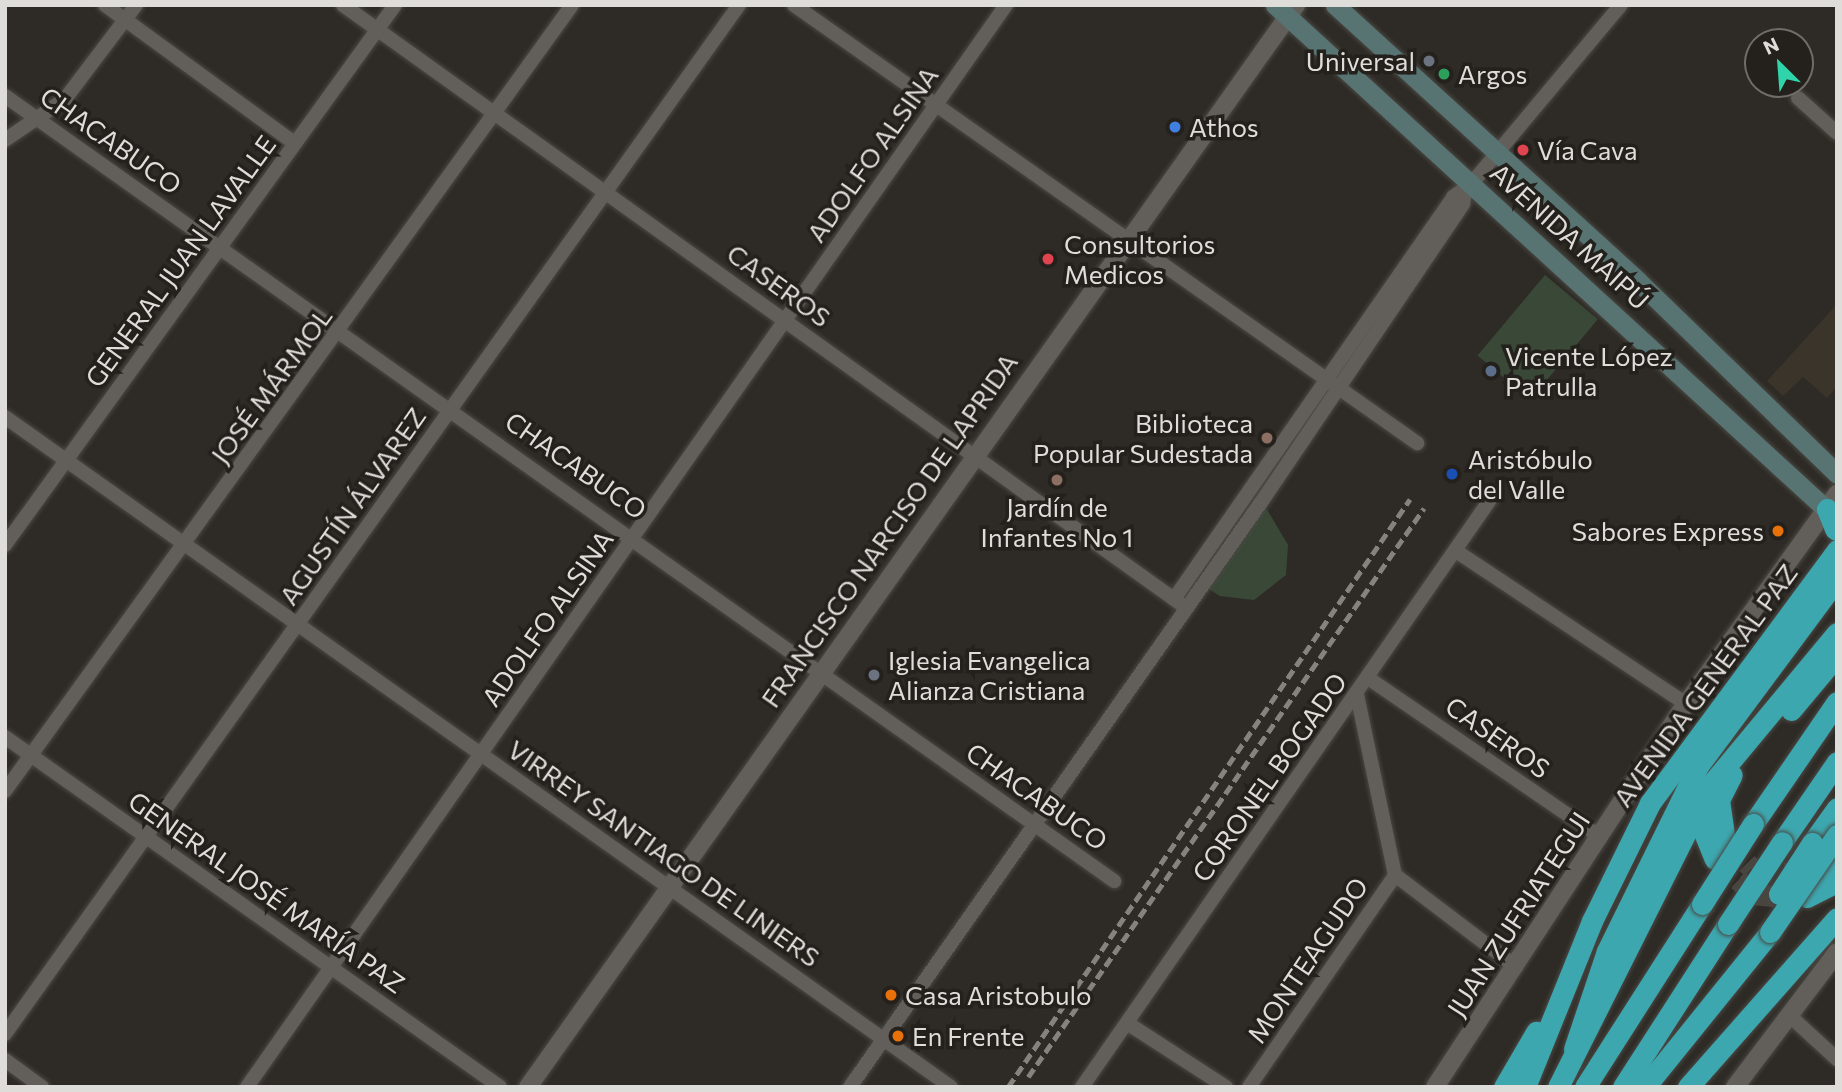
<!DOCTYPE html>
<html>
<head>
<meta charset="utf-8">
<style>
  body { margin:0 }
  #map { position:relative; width:1842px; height:1092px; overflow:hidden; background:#2e2b26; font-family:Commissioner,sans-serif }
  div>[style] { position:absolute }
  .built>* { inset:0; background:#3a342b }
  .green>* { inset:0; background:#394837; transform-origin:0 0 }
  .motorway-tunnel>* { height:21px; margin-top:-10.5px; transform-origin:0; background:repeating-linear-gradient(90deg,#494641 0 21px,transparent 0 31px) }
  .roads { filter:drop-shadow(0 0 2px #4a4844) drop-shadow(0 0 2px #4a4844) }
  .minor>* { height:14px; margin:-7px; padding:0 7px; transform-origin:7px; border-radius:7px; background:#625e59 }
  .tertiary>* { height:18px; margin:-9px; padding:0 9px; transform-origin:9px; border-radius:9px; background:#625e59 }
  .secondary>* { height:19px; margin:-9.5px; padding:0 9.5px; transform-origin:9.5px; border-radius:9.5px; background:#577473 }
  .motorway>* { height:21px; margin:-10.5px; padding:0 10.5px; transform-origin:10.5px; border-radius:10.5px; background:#3da7af }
  .rail>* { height:4.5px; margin-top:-2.25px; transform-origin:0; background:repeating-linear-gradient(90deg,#86837f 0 10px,transparent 0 15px) }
  .bridges { filter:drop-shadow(0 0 2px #4a4844) drop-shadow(0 0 2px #4a4844) }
  .motorway-bridge>* { height:21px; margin:-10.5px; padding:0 10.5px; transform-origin:10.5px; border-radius:10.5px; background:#3da7af }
  .dots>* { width:19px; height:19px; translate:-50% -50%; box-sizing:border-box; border:4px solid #24211d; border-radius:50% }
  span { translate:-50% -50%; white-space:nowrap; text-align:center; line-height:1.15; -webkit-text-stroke:7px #24211d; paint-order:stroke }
  .poi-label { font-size:26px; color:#dfddda }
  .right { translate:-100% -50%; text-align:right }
  .left { translate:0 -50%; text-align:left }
  .street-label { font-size:26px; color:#dfddda }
  .frame { position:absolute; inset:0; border:7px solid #dfddda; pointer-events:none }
  .north { position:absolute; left:1744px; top:28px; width:70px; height:70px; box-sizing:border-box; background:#24211d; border:2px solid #6f6c69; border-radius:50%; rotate:335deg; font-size:19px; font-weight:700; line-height:28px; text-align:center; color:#dfddda }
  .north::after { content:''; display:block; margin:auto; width:24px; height:32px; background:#2fd4aa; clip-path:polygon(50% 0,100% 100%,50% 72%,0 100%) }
</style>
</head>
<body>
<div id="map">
  <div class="built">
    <i style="clip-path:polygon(1837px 304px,1837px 387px,1827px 398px,1803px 377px,1783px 396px,1767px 381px)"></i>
  </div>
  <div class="green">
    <i style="left:1545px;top:275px;width:69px;height:105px;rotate:40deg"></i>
    <i style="clip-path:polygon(1262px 501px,1288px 545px,1286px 575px,1254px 600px,1220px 596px,1202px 585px)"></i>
  </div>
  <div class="motorway-tunnel">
    <i style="left:1725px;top:841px;width:38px;rotate:45deg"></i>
    <i style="left:1752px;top:868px;width:53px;rotate:8.7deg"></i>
    <i style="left:1715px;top:859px;width:52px;rotate:41.9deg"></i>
    <i style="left:1754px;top:894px;width:44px;rotate:6.5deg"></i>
  </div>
  <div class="roads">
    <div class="minor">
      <i style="left:105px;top:5px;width:234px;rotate:36.1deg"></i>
      <i style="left:343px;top:5px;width:1035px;rotate:35.56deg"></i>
      <i style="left:794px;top:5px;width:762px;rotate:35.11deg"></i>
      <i style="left:5px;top:96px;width:1359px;rotate:35.29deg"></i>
      <i style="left:1798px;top:98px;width:52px;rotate:41.9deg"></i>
      <i style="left:5px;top:140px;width:73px;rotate:-34.3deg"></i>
      <i style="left:65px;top:99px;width:118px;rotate:-52.9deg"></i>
      <i style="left:5px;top:417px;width:1159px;rotate:35.31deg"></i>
      <i style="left:5px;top:545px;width:666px;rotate:-54.16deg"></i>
      <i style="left:1456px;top:551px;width:276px;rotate:33.6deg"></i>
      <i style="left:1174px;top:599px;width:489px;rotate:-55.2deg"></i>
      <i style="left:1453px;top:197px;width:24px;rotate:-36deg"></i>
      <i style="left:1472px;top:183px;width:232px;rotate:-50.1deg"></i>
      <i style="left:1368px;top:678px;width:281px;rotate:34.4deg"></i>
      <i style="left:5px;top:737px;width:606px;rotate:35.26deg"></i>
      <i style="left:5px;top:791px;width:969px;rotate:-54.19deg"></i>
      <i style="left:1395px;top:875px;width:152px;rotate:37.2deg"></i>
      <i style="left:1790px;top:1016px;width:64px;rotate:42.5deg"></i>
      <i style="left:1127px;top:1023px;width:118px;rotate:32.9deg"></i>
      <i style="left:5px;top:1034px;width:1264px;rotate:-54.5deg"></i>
      <i style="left:5px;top:1060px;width:46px;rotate:36.1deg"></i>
      <i style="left:247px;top:1087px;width:1322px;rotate:-54.95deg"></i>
      <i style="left:850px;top:1087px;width:716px;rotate:-54.89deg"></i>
      <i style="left:1262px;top:501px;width:359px;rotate:-55.9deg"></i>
      <i style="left:1463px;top:204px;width:13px;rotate:-81deg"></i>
      <i style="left:1082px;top:1087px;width:722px;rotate:-55.21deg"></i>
      <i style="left:1249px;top:1087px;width:257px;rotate:-55.4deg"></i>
      <i style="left:1395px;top:875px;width:185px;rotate:-101.9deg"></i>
    </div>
    <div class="tertiary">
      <i style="left:528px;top:1087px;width:1327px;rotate:-54.63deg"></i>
      <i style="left:1435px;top:1087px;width:458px;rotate:-56.8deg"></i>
      <i style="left:1686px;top:704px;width:259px;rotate:-54.3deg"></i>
      <i style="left:1735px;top:1087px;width:169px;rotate:-52.9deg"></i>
    </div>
    <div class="secondary">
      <i style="left:1275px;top:5px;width:762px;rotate:42.45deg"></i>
      <i style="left:1335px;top:5px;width:410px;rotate:42.3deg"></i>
      <i style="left:1638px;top:281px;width:277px;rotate:44.1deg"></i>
    </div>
    <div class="motorway">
      <i style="left:1827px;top:509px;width:22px;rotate:68deg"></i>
      <i style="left:1791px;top:710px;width:72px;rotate:-50.1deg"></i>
      <i style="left:1706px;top:799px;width:31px;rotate:96deg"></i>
      <i style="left:1703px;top:830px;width:31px;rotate:68deg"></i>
      <i style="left:1753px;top:824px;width:148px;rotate:-55.5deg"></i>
      <i style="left:1725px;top:841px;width:41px;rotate:-98.3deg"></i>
      <i style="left:1719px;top:800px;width:28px;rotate:-63deg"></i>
      <i style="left:1782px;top:842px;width:97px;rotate:-55.5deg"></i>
      <i style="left:1812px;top:843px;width:43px;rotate:-54.5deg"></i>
      <i style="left:1824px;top:869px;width:16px;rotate:-38deg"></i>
      <i style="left:1807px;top:897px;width:34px;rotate:-27deg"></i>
      <i style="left:1574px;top:1049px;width:103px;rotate:-71.4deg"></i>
      <i style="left:1607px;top:951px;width:206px;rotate:-63.8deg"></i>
      <i style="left:1698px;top:766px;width:233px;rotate:-53.4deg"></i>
      <i style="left:1504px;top:1087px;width:64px;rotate:-59.8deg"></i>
      <i style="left:1525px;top:1087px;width:179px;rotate:-68deg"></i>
      <i style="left:1592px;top:921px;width:131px;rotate:-63.8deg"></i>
      <i style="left:1650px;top:803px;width:315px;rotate:-53.5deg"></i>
      <i style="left:1558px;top:1087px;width:336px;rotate:-63.3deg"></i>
      <i style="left:1709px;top:787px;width:200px;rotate:-50.3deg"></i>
      <i style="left:1585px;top:1087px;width:217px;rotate:-57.4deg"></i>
      <i style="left:1623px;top:1087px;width:194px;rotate:-57.2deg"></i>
      <i style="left:1645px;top:1087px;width:199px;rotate:-51.1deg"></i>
      <i style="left:1688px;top:1087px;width:225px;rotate:-48.6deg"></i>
    </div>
  </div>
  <div class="rail">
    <i style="left:1028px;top:1077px;width:693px;rotate:-55.16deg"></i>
    <i style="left:1008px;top:1087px;width:712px;rotate:-55.64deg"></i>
  </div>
  <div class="bridges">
    <div class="motorway-bridge">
      <i style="left:1779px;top:894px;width:61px;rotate:-57.1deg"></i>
      <i style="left:1702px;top:904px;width:95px;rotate:-57.5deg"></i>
      <i style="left:1728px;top:924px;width:98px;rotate:-56.6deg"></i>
      <i style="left:1770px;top:932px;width:118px;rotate:-55.4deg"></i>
    </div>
  </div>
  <div class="dots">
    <i style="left:1429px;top:61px;background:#6b7280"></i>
    <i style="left:1444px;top:74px;background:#2e9e5b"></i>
    <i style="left:1175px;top:127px;background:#3f7fe0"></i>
    <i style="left:1523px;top:150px;background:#e0444e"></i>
    <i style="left:1048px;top:259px;background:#e0444e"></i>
    <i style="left:1491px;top:371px;background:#5c6f8a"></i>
    <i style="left:1267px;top:438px;background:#8d6e63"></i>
    <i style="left:1452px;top:474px;background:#1a4fb4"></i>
    <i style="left:1057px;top:480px;background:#8d6e63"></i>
    <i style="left:1778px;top:531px;background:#e8710a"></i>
    <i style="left:874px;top:675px;background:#6b7280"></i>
    <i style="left:891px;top:995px;background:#e8710a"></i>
    <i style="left:898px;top:1036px;background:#e8710a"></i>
  </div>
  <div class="poi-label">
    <span class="right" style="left:1415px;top:61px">Universal</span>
    <span class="left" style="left:1458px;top:74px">Argos</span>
    <span class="left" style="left:1189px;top:127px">Athos</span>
    <span class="left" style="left:1537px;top:150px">Vía Cava</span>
    <span class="left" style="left:1064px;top:259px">Consultorios<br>Medicos</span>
    <span class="left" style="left:1505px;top:371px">Vicente López<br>Patrulla</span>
    <span class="right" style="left:1253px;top:438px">Biblioteca<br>Popular Sudestada</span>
    <span class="left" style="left:1468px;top:474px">Aristóbulo<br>del Valle</span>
    <span style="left:1057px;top:522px">Jardín de<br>Infantes No 1</span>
    <span class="right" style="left:1764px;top:531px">Sabores Express</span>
    <span class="left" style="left:888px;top:675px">Iglesia Evangelica<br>Alianza Cristiana</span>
    <span class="left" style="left:905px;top:995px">Casa Aristobulo</span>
    <span class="left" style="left:912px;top:1036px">En Frente</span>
  </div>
  <div class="street-label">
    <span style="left:111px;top:140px;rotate:35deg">CHACABUCO</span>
    <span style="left:872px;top:154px;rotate:-55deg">ADOLFO ALSINA</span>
    <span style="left:1570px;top:236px;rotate:42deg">AVENIDA MAIPÚ</span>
    <span style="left:180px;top:261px;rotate:-54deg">GENERAL JUAN LAVALLE</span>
    <span style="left:779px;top:285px;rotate:36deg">CASEROS</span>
    <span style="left:271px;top:385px;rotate:-54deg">JOSÉ MÁRMOL</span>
    <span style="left:576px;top:465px;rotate:35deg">CHACABUCO</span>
    <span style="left:352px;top:506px;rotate:-55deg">AGUSTÍN ÁLVAREZ</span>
    <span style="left:889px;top:530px;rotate:-55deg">FRANCISCO NARCISO DE LAPRIDA</span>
    <span style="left:547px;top:618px;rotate:-55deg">ADOLFO ALSINA</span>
    <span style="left:1705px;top:685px;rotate:-54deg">AVENIDA GENERAL PAZ</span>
    <span style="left:1498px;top:737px;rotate:35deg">CASEROS</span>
    <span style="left:1269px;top:777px;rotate:-55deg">CORONEL BOGADO</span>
    <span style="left:1037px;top:796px;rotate:35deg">CHACABUCO</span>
    <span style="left:664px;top:853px;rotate:35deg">VIRREY SANTIAGO DE LINIERS</span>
    <span style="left:267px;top:892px;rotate:35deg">GENERAL JOSÉ MARÍA PAZ</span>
    <span style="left:1518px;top:914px;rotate:-57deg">JUAN ZUFRIATEGUI</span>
    <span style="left:1307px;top:960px;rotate:-56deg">MONTEAGUDO</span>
  </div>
  <div class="frame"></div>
  <div class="north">N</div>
</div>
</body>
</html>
